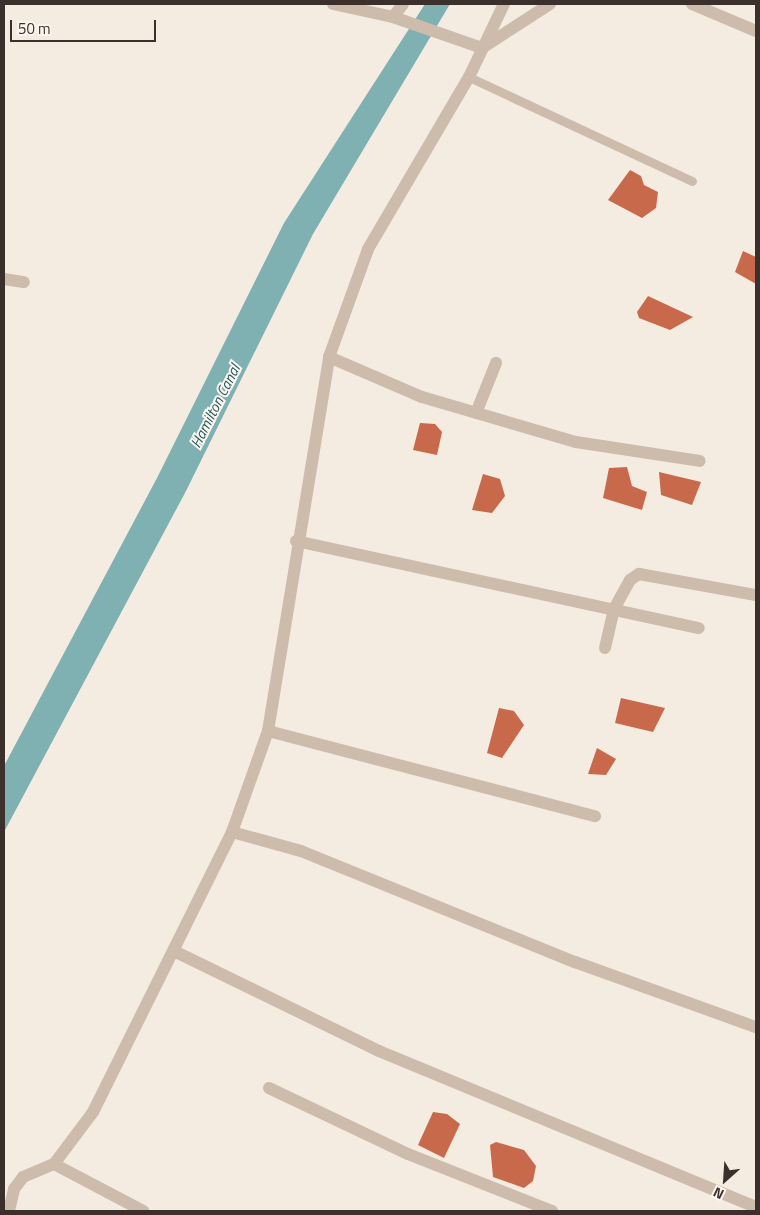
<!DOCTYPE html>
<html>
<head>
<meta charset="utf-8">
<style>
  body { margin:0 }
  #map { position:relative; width:760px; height:1215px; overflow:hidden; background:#f4ebe1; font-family:"Titillium Web",sans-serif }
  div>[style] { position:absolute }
  .water>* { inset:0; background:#7fb0b2 }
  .building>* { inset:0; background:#c8694b }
  .service>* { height:9px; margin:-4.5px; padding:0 4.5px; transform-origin:4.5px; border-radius:4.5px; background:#cdbbac }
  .minor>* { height:12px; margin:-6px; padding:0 6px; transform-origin:6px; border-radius:6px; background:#cdbbac }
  span { translate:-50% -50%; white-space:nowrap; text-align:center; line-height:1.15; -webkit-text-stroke:4px #fbf5ee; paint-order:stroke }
  .water-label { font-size:15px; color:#1f5a5e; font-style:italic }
  .frame { position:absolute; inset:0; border:5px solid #3b302b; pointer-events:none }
  .north { position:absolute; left:700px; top:1155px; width:50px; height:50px; -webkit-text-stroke:4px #fbf5ee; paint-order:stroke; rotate:206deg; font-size:14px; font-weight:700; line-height:20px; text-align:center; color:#3b302b }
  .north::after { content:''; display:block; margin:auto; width:18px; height:22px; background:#3b302b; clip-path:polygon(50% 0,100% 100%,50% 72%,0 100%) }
  .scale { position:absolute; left:10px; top:20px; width:146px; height:22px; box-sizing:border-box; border:2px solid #3b302b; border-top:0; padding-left:6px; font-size:15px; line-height:18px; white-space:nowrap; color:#3b302b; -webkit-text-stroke:4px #fbf5ee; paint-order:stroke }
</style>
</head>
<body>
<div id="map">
  <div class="water">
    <i style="clip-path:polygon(425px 4px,450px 4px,313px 234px,186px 491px,4px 832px,4px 766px,157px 478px,284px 223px)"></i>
  </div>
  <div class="building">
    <i style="clip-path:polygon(630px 170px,641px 176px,644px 185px,658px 192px,656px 208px,642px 218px,608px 200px)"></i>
    <i style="clip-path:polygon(743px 251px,756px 257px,756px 284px,735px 272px)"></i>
    <i style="clip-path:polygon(648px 296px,693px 317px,670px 330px,639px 318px,637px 312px)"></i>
    <i style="clip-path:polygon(420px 423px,435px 424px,442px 432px,437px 455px,413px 450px)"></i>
    <i style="clip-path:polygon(627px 467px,632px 486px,647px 492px,642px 510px,603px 498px,609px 468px)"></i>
    <i style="clip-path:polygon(659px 472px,701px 482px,692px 505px,661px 495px)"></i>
    <i style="clip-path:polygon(483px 474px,500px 479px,505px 496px,492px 513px,472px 510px)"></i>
    <i style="clip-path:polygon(621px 698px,665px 708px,653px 732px,615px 723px)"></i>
    <i style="clip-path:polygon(499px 708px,514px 711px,524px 725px,502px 758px,487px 753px)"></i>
    <i style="clip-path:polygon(597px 748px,616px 759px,606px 775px,588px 774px)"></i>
    <i style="clip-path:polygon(433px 1112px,447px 1114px,460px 1124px,444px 1158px,418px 1145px)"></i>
    <i style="clip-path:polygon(496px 1142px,524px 1150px,536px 1166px,533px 1181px,524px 1188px,493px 1177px,490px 1145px)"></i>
  </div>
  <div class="service">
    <i style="left:469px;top:77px;width:246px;rotate:25deg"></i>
  </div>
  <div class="minor">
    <i style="left:333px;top:4px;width:61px;rotate:12.2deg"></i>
    <i style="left:393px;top:17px;width:94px;rotate:19.2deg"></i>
    <i style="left:482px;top:48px;width:81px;rotate:-32.9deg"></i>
    <i style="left:692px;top:4px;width:69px;rotate:22.9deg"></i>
    <i style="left:393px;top:17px;width:16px;rotate:-52deg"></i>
    <i style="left:4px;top:279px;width:20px;rotate:9deg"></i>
    <i style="left:329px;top:357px;width:101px;rotate:23.3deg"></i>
    <i style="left:422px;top:397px;width:160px;rotate:16.3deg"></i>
    <i style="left:576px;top:442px;width:125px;rotate:8.7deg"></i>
    <i style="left:476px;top:413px;width:54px;rotate:-68.2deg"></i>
    <i style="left:296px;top:541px;width:412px;rotate:12.2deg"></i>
    <i style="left:605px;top:648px;width:40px;rotate:-77deg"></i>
    <i style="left:614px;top:609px;width:33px;rotate:-61deg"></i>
    <i style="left:630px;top:580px;width:11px;rotate:-34deg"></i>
    <i style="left:639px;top:574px;width:119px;rotate:10.2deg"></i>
    <i style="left:268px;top:731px;width:338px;rotate:14.6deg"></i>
    <i style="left:232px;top:832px;width:72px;rotate:15.4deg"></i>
    <i style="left:301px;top:851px;width:296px;rotate:22.1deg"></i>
    <i style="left:575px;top:962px;width:192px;rotate:19.8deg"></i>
    <i style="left:176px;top:952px;width:226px;rotate:26deg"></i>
    <i style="left:379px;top:1051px;width:408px;rotate:22.5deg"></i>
    <i style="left:269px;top:1088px;width:154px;rotate:25.4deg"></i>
    <i style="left:408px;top:1154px;width:155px;rotate:21.6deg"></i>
    <i style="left:54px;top:1164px;width:101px;rotate:27.8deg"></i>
    <i style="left:9px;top:1211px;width:23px;rotate:-77deg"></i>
    <i style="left:14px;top:1189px;width:15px;rotate:-53deg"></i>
    <i style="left:23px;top:1177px;width:34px;rotate:-23deg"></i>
    <i style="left:54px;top:1164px;width:65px;rotate:-53.1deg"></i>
    <i style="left:93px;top:1112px;width:313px;rotate:-63.6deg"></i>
    <i style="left:232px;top:832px;width:107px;rotate:-70.4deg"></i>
    <i style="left:268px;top:731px;width:379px;rotate:-80.7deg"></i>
    <i style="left:329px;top:357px;width:115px;rotate:-70.1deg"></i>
    <i style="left:368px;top:249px;width:199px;rotate:-59.6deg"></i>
    <i style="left:469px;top:77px;width:81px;rotate:-64.4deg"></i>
  </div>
  <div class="water-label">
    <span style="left:215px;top:406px;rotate:-63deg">Hamilton Canal</span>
  </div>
  <div class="frame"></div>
  <div class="north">N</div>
  <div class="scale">50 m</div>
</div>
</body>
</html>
